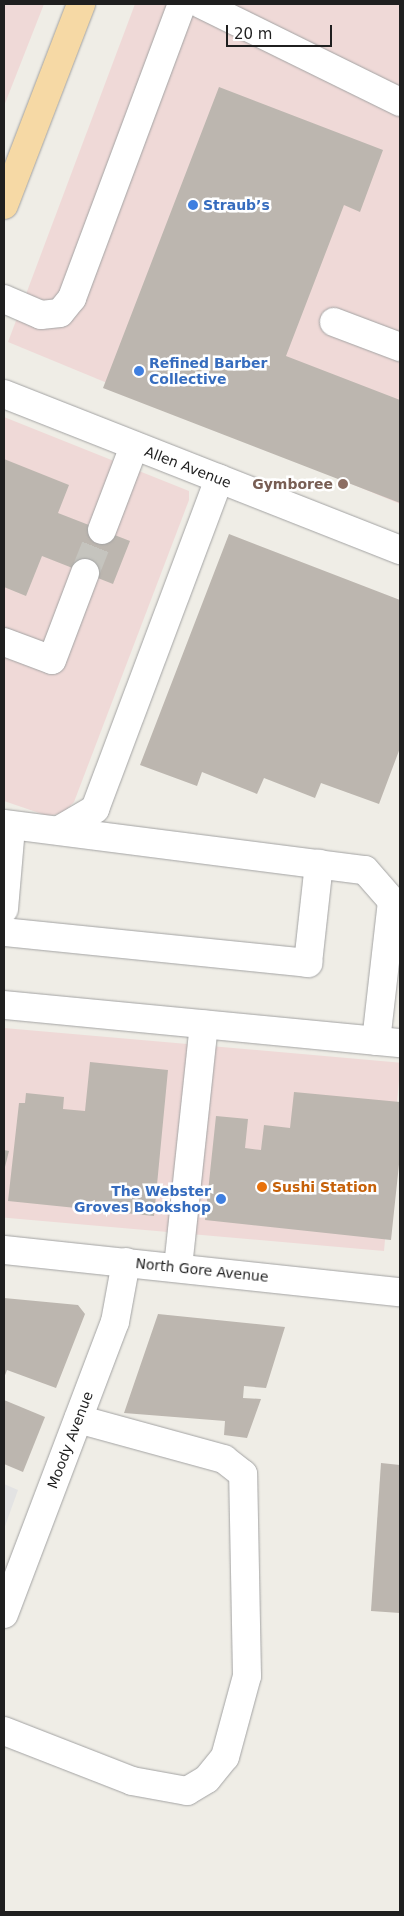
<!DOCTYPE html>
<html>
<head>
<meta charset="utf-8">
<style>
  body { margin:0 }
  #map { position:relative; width:404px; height:1916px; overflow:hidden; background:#efede6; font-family:"DejaVu Sans",sans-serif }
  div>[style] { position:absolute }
  .commercial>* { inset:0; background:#efd9d7; transform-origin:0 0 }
  .parking>* { inset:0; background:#e3e3e3 }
  .building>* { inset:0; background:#bcb6af }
  .minor-tunnel>* { height:28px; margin-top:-14px; transform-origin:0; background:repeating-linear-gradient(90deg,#c5c4be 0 28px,transparent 0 42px) }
  .roads { filter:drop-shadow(0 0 1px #a3a3a3) drop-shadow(0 0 1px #a3a3a3) }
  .minor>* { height:28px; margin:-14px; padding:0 14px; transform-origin:14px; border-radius:14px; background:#fff }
  .major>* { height:28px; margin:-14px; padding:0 14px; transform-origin:14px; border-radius:14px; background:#f6d9a5 }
  .dots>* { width:14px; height:14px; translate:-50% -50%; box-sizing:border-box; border:2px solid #fff; border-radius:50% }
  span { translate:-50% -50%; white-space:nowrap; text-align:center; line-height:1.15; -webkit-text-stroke:5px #fff; paint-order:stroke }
  .shop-label { font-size:14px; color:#366cbe; font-weight:700 }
  .left { translate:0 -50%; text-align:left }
  .right { translate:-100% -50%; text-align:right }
  .street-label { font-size:14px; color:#1f1f1f }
  .education-label { font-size:14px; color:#785e54; font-weight:700 }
  .food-label { font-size:14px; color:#c56008; font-weight:700 }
  .frame { position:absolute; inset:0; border:5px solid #1f1f1f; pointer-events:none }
  .scale { position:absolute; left:226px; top:25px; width:106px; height:22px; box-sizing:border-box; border:2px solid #1f1f1f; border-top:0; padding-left:6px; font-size:15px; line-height:18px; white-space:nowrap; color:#1f1f1f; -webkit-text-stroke:4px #fff; paint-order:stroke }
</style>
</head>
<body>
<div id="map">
  <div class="commercial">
    <i style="clip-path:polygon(4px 4px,44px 4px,4px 106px)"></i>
    <i style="clip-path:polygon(135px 4px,400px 4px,400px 504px,8px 342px)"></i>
    <i style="clip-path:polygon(4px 417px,189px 491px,189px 500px,74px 802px,63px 813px,48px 816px,4px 801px)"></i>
    <i style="left:4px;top:1028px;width:398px;height:189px;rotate:5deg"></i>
  </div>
  <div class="parking">
    <i style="clip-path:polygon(4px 1484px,18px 1490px,4px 1529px)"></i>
  </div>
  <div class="building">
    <i style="clip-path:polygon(219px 87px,383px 150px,360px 212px,344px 205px,286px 356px,400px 400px,400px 503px,103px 388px)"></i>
    <i style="clip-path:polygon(4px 459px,69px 485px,58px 513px,130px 541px,113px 584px,42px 556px,26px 596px,4px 587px)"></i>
    <i style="clip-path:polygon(229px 534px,400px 600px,400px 748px,379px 804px,321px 783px,315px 798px,264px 778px,257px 794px,202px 772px,197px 786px,140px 765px)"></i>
    <i style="clip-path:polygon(90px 1062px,168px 1070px,154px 1216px,8px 1201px,19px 1103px,25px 1103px,26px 1093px,64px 1097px,63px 1109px,85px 1111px)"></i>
    <i style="clip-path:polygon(294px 1092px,400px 1102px,400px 1155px,391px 1240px,205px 1220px,216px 1116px,248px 1119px,245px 1148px,261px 1150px,264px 1125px,290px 1128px)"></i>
    <i style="clip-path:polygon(4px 1150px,9px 1151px,4px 1171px)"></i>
    <i style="clip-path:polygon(4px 1298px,78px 1305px,85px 1314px,56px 1388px,7px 1370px,4px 1378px)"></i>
    <i style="clip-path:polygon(158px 1314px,285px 1327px,266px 1388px,244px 1386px,243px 1398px,261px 1399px,247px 1438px,224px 1435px,225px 1421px,124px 1413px)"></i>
    <i style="clip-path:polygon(4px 1400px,45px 1417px,23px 1472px,4px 1464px)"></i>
    <i style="clip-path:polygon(381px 1463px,400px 1465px,400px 1613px,371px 1611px)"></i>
  </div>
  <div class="minor-tunnel">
    <i style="left:85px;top:573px;width:46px;rotate:-68.4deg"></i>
  </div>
  <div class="roads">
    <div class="minor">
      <i style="left:201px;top:4px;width:222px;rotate:26.2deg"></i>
      <i style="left:4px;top:299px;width:40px;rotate:23.4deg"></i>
      <i style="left:41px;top:315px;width:19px;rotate:-6deg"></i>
      <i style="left:60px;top:313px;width:19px;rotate:-51deg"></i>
      <i style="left:72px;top:298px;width:314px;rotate:-69.5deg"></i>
      <i style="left:334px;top:322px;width:71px;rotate:20.7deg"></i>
      <i style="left:4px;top:394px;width:426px;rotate:21.5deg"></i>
      <i style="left:102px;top:530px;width:90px;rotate:-69.1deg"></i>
      <i style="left:4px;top:642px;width:51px;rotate:20.6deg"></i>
      <i style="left:52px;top:660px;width:93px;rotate:-69.2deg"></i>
      <i style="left:4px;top:824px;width:364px;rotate:7.3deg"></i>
      <i style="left:365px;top:870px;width:41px;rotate:48.9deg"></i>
      <i style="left:392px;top:901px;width:141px;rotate:96.5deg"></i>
      <i style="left:59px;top:830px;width:42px;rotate:-30.3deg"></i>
      <i style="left:95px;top:809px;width:353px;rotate:-69.4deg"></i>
      <i style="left:4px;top:909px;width:82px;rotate:-85.1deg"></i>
      <i style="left:4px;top:932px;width:306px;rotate:5.8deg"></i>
      <i style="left:308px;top:963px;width:100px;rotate:-83.7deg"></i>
      <i style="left:4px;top:1005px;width:398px;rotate:5.5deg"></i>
      <i style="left:4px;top:1250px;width:398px;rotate:6.1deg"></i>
      <i style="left:178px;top:1267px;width:244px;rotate:-83.9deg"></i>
      <i style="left:4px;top:1614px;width:312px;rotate:-69.2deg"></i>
      <i style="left:115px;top:1322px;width:61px;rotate:-79.6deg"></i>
      <i style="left:4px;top:1731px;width:137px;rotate:21.3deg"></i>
      <i style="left:132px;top:1781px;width:56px;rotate:10.3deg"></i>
      <i style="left:187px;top:1791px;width:23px;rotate:-31deg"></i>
      <i style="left:207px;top:1779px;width:28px;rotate:-51deg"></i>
      <i style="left:225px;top:1757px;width:84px;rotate:-74.8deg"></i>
      <i style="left:247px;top:1676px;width:202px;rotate:-91.1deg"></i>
      <i style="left:243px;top:1474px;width:24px;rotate:-142deg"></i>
      <i style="left:224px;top:1459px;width:151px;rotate:-164.7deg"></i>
    </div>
    <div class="major">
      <i style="left:4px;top:205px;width:215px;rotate:-69deg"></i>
    </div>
  </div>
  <div class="dots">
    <i style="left:193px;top:205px;background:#3f7fe0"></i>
    <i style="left:139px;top:371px;background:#3f7fe0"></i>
    <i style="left:343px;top:484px;background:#8d6e63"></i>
    <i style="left:262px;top:1187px;background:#e8710a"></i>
    <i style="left:221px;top:1199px;background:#3f7fe0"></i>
  </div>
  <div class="shop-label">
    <span class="left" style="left:203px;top:205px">Straub’s</span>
    <span class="left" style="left:149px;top:371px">Refined Barber<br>Collective</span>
    <span class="right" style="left:211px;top:1199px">The Webster<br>Groves Bookshop</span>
  </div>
  <div class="street-label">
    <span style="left:188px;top:467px;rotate:21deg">Allen Avenue</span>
    <span style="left:202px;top:1270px;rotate:6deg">North Gore Avenue</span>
    <span style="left:70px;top:1440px;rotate:-69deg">Moody Avenue</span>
  </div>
  <div class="education-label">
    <span class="right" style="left:333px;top:484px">Gymboree</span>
  </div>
  <div class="food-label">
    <span class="left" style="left:272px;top:1187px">Sushi Station</span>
  </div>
  <div class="frame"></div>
  <div class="scale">20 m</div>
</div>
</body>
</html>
